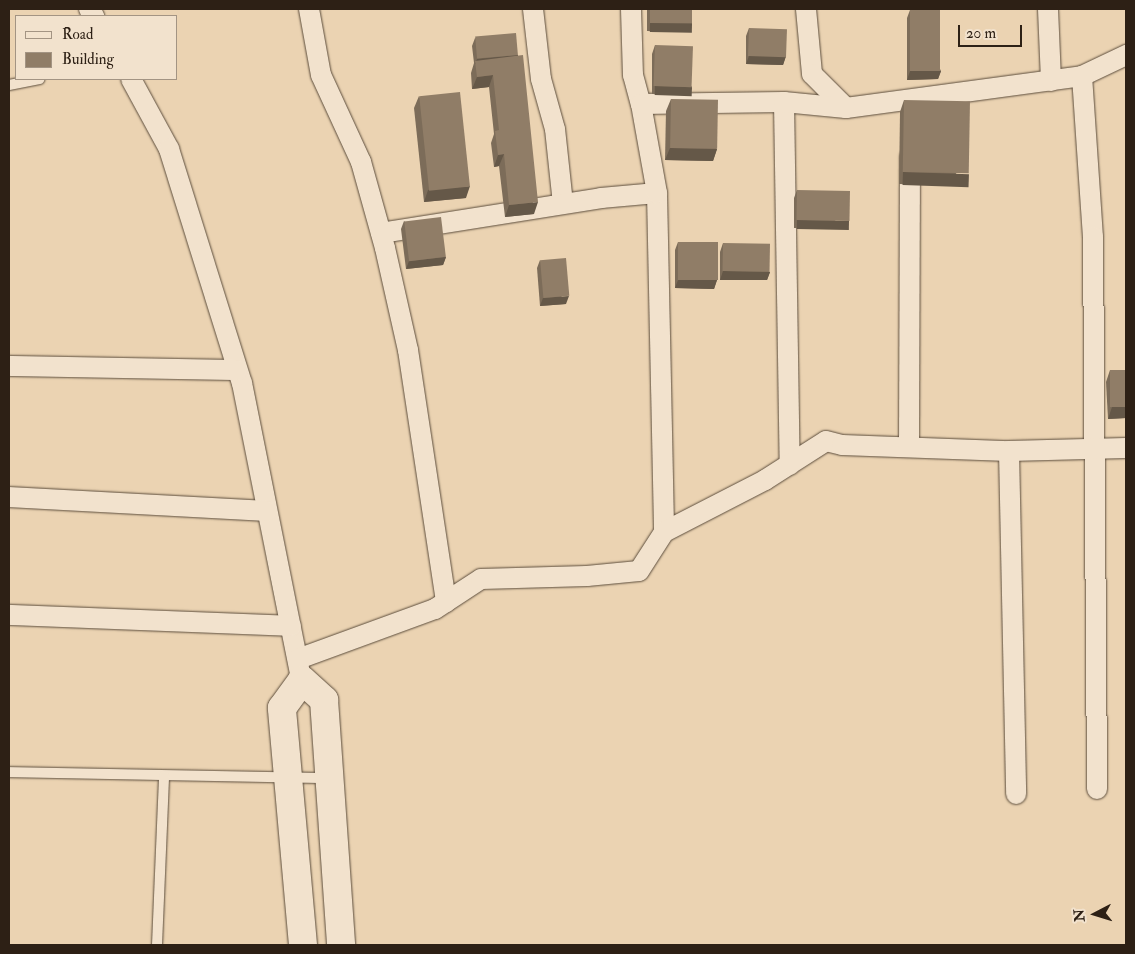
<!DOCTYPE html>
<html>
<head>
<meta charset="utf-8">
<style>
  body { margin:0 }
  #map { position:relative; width:1135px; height:954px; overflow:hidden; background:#ebd3b2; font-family:"IM FELL Double Pica",serif }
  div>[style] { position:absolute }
  .roads { filter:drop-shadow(0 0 1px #5c4d3c) drop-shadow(0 0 1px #5c4d3c) }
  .lane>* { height:10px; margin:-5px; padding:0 5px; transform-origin:5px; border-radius:5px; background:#f2e2cd }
  .street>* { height:20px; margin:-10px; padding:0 10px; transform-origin:10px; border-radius:10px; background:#f2e2cd }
  .secondary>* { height:28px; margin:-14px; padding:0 14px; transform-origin:14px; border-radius:14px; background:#f2e2cd }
  .wall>* { inset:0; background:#7c6c59 }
  .shaded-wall>* { inset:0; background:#655848; transform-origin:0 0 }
  .building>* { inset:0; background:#907d67; transform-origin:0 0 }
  span { translate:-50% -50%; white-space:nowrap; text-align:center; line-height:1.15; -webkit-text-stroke:4px #f2e2cd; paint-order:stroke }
  .frame { position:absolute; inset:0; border:10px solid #2d2015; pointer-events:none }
  .legend { position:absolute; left:15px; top:15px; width:162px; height:65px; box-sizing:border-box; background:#f2e2cd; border:1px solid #a39483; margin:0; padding:6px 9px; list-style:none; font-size:15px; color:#2d2015 }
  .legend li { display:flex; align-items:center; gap:10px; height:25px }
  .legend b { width:25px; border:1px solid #a39483 }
  .north { position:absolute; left:1070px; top:889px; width:50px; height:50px; -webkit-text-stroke:4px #f2e2cd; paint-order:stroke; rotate:265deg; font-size:14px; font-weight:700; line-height:20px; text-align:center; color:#2d2015 }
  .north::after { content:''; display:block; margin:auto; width:18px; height:22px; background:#2d2015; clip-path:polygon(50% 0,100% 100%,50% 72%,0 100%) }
  .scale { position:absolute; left:958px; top:25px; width:64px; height:22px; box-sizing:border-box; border:2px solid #2d2015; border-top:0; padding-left:6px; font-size:15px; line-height:18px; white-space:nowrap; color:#2d2015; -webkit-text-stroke:4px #f2e2cd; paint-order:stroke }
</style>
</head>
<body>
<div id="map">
  <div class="roads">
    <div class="lane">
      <i style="left:9px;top:85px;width:31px;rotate:-11deg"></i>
      <i style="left:9px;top:772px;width:319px;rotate:1.1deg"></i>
      <i style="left:157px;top:945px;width:169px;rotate:-87.6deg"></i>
    </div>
    <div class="street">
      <i style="left:89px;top:9px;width:9px;rotate:54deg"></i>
      <i style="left:309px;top:9px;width:67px;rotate:79.7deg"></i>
      <i style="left:321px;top:75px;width:96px;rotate:65.3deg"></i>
      <i style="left:361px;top:162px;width:89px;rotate:74.4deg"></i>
      <i style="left:385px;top:248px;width:105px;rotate:77.3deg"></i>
      <i style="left:408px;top:350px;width:255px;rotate:81.4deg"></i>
      <i style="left:533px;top:9px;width:70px;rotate:83.5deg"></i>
      <i style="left:541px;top:79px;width:52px;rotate:74.4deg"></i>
      <i style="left:555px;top:129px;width:75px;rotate:83.9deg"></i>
      <i style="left:631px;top:9px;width:66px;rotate:88.3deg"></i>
      <i style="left:633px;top:75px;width:30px;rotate:75deg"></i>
      <i style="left:806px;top:9px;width:65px;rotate:84.7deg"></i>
      <i style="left:812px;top:74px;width:48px;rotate:45deg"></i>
      <i style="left:846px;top:108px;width:238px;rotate:-7.7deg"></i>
      <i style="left:1082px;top:76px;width:49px;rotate:-25.5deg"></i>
      <i style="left:1048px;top:9px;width:72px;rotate:87.6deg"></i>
      <i style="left:1082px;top:76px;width:161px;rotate:86.1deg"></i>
      <i style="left:1093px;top:237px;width:552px;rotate:89.58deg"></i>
      <i style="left:131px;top:79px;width:80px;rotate:61.5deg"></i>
      <i style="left:169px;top:149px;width:245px;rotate:72.7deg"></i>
      <i style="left:242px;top:383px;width:296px;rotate:78.7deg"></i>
      <i style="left:784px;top:102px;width:363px;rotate:89.1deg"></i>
      <i style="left:657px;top:193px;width:339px;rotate:88.8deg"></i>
      <i style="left:381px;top:233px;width:223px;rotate:-9deg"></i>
      <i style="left:601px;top:198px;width:56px;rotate:-5.1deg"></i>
      <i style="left:657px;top:193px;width:90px;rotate:-100.2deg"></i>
      <i style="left:641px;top:104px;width:143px;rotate:-0.8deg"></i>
      <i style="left:784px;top:102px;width:62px;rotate:5.5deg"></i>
      <i style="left:9px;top:366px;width:228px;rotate:1deg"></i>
      <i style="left:909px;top:447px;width:290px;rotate:-89.8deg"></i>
      <i style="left:1009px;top:451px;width:343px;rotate:88.8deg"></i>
      <i style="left:9px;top:497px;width:258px;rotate:3.1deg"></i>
      <i style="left:9px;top:615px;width:282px;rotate:2.2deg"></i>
      <i style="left:298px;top:659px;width:146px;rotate:-20.1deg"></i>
      <i style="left:435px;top:609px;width:55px;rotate:-33.1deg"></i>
      <i style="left:481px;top:579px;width:106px;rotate:-1.6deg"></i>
      <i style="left:587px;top:576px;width:52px;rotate:-5.5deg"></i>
      <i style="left:639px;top:571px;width:46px;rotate:-57.3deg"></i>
      <i style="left:664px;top:532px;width:114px;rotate:-27.2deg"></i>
      <i style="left:765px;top:480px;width:72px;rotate:-32.6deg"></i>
      <i style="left:826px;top:441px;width:16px;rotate:14deg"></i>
      <i style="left:842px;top:445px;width:167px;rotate:2.1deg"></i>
      <i style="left:1009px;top:451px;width:117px;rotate:-1.5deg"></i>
    </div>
    <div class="secondary">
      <i style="left:303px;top:945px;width:238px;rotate:-95.1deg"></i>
      <i style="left:282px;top:708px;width:34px;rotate:-54deg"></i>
      <i style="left:302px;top:680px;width:30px;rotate:42deg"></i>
      <i style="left:324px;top:700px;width:246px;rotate:86deg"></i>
    </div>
  </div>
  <div class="wall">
    <i style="clip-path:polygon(647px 9px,692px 9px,692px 24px,689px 32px,647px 31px)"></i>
    <i style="clip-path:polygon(910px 10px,941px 71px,938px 79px,907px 80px,907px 18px)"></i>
    <i style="clip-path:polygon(749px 28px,786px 56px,783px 65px,746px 64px,746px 36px)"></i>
    <i style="clip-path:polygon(475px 38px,518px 55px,534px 214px,505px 217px,499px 166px,494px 167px,491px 143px,494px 134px,489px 87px,472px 89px,471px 73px,474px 63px,472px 46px)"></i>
    <i style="clip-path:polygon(655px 45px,692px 87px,689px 95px,652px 94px,652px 54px)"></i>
    <i style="clip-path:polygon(419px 96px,466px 198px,424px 202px,414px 108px)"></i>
    <i style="clip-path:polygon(671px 99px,717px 149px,713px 161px,665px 160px,666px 111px)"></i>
    <i style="clip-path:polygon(904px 100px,965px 186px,899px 184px,900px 112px)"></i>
    <i style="clip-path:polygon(797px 190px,846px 229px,794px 228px,794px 198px)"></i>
    <i style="clip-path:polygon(404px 221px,446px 257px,443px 265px,406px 269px,401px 229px)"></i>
    <i style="clip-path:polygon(678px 242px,717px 280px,714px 289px,675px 288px,675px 250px)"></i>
    <i style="clip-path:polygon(723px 243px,770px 272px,767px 280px,720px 280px,720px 252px)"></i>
    <i style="clip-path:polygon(540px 260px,566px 304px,540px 306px,537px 268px)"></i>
    <i style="clip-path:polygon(1110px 370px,1126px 370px,1126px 418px,1108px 419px,1106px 382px)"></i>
  </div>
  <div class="shaded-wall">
    <i style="left:650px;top:23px;width:42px;height:9px;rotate:1deg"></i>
    <i style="clip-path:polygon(518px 55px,515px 63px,475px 64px,477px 59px)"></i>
    <i style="clip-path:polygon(749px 56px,786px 56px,783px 65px,746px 64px)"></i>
    <i style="clip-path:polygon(910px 71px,941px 71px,938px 79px,907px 80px)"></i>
    <i style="clip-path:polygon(493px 75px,489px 87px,472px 89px,477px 77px)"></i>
    <i style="left:655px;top:86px;width:37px;height:9px;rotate:2deg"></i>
    <i style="clip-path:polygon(670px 148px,717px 149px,713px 161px,665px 160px)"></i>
    <i style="clip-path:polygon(504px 154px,499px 166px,494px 167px,498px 155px)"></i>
    <i style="left:903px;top:172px;width:66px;height:13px;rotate:2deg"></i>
    <i style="clip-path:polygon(470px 186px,466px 198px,424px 202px,428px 190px)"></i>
    <i style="clip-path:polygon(538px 202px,534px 214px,505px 217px,509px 205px)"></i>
    <i style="left:797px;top:220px;width:52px;height:9px;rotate:1deg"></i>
    <i style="clip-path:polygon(446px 257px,443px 265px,406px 269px,409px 261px)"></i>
    <i style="clip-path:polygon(723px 271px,770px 272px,767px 280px,720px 280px)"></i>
    <i style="clip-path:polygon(678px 280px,717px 280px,714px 289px,675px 288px)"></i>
    <i style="clip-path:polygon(569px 296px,566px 304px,540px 306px,543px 298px)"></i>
    <i style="clip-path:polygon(1112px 407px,1126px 407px,1126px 418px,1108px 419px)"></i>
  </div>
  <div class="building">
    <i style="left:650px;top:9px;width:42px;height:14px"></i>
    <i style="left:910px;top:10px;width:30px;height:61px"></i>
    <i style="left:749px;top:28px;width:38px;height:28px;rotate:2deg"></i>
    <i style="left:516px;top:33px;width:22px;height:41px;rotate:85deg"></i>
    <i style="left:655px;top:45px;width:38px;height:41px;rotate:2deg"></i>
    <i style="clip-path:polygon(523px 55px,538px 202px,509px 205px,504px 154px,498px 155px,495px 131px,499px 130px,493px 75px,477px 77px,475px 61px)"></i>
    <i style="left:460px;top:92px;width:95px;height:41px;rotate:84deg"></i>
    <i style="left:671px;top:99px;width:47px;height:49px;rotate:1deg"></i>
    <i style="left:904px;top:100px;width:66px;height:72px;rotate:1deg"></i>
    <i style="left:797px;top:190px;width:53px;height:30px;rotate:1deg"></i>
    <i style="left:441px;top:217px;width:40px;height:37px;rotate:83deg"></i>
    <i style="left:678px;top:242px;width:40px;height:38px"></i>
    <i style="left:723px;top:243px;width:47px;height:28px;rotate:1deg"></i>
    <i style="left:566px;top:258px;width:38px;height:26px;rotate:85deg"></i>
    <i style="left:1110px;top:370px;width:16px;height:37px"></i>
  </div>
  <div class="frame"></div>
  <ul class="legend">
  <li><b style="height:6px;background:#f2e2cd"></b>Road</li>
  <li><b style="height:14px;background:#907d67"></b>Building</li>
  </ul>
  <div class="north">N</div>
  <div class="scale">20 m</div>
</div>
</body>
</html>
